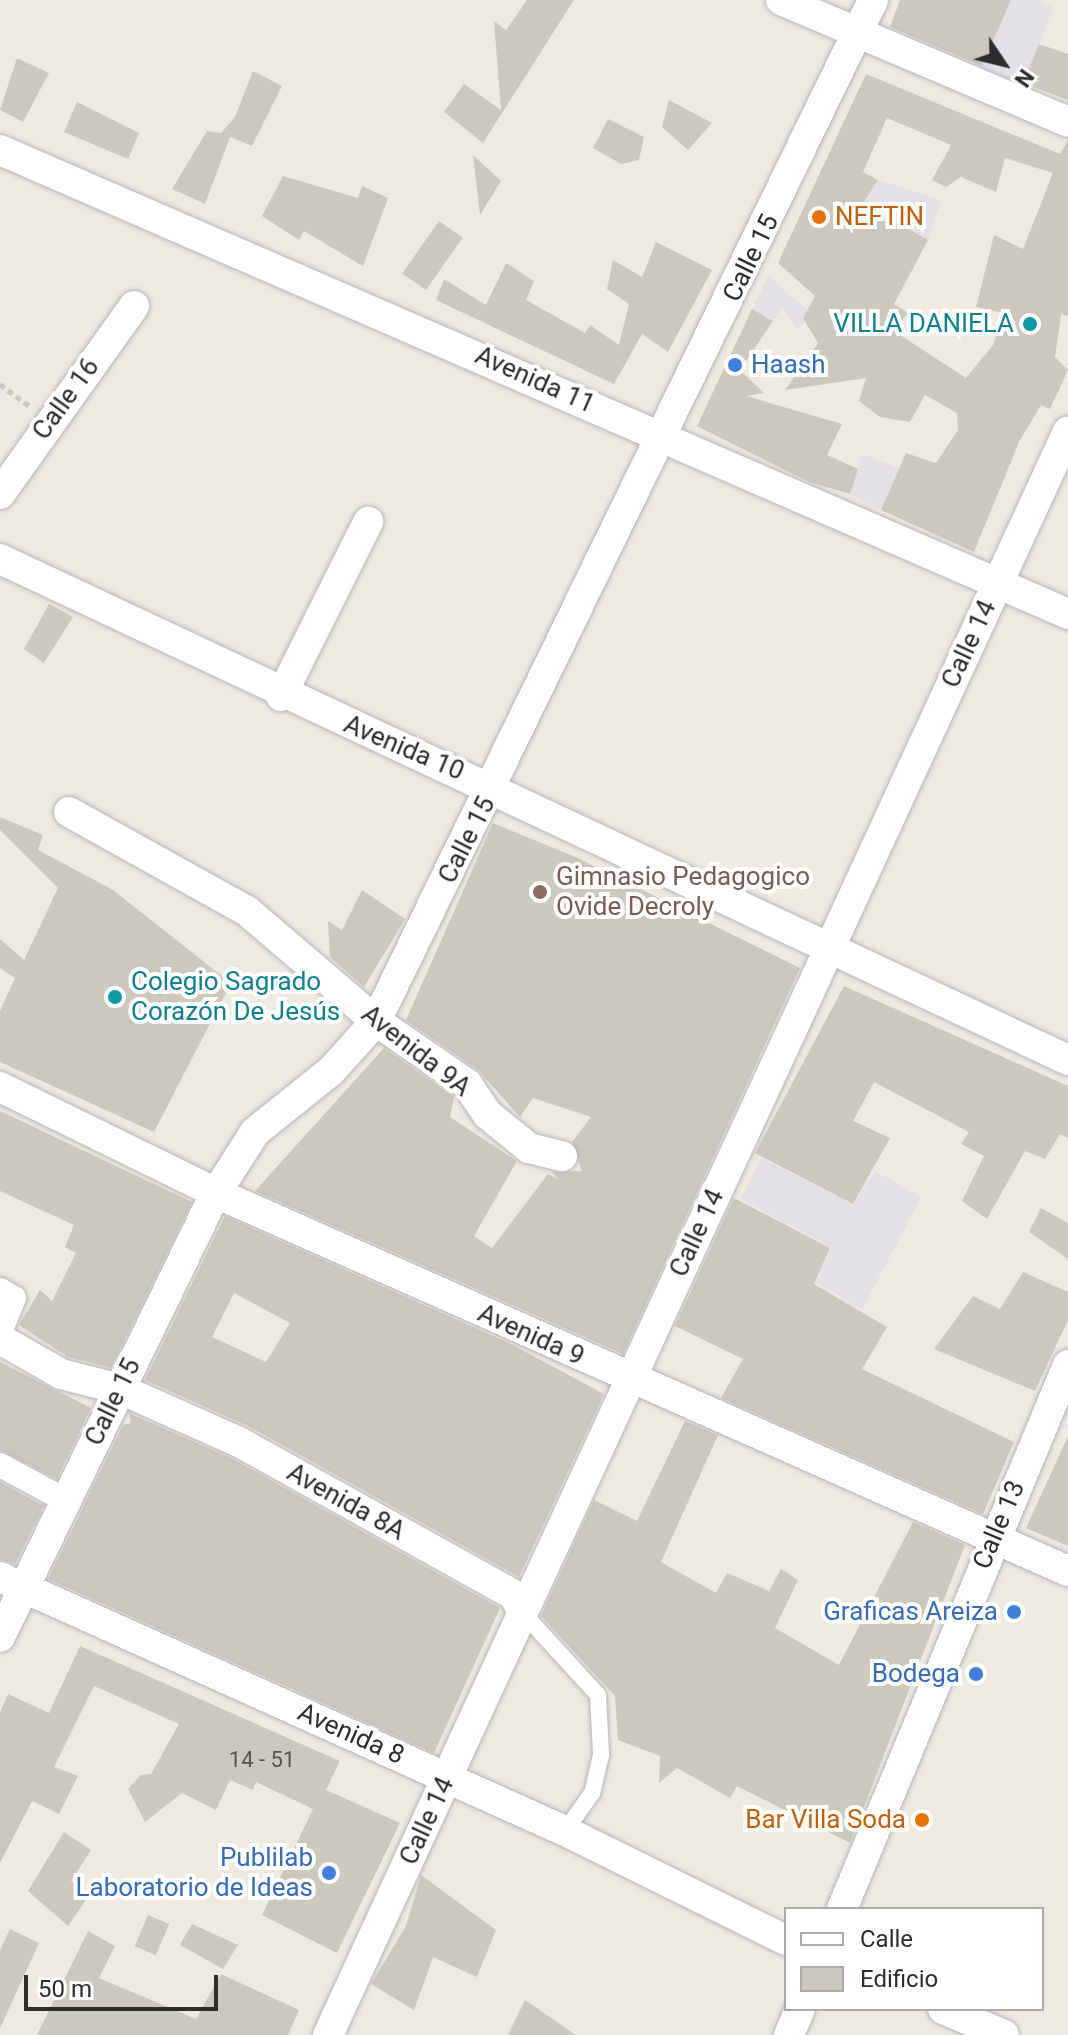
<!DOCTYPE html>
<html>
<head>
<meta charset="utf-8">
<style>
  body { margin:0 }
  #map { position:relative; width:1068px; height:2035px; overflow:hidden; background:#efeadf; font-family:Roboto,sans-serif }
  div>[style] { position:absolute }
  .industrial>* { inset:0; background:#e3e0e7 }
  .building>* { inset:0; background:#cbc8bd; transform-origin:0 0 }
  .path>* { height:5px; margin-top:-2.5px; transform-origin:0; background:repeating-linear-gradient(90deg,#c8c8c8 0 6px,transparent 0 10px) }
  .roads { filter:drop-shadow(0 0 2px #b3b4c1) drop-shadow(0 0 2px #b3b4c1) }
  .service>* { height:16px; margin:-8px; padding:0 8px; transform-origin:8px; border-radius:8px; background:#fff }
  .pedestrian>* { height:24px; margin:-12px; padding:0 12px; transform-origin:12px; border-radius:12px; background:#fff }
  .minor>* { height:30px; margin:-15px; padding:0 15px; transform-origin:15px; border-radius:15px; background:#fff }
  .dots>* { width:22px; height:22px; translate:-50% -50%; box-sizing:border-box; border:4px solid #fff; border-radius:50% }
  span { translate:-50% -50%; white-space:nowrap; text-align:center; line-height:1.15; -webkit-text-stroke:8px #fff; paint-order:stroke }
  .number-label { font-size:22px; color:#545451 }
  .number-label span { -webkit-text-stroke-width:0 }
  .food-label { font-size:26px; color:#c56008 }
  .left { translate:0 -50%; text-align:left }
  .right { translate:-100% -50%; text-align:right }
  .street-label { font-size:26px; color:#2d2d2d }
  .culture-label { font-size:26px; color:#0d838f }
  .shop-label { font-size:26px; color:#366cbe }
  .education-label { font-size:26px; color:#785e54 }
  .legend { position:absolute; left:784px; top:1907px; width:260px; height:104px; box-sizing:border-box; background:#fff; border:2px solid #ababab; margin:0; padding:10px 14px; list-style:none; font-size:24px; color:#2d2d2d }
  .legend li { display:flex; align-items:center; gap:16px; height:40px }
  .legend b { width:40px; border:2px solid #ababab }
  .north { position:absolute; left:964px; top:24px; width:80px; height:80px; -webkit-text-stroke:6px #fff; paint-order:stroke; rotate:125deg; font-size:22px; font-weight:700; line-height:32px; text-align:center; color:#2d2d2d }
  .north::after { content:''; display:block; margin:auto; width:28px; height:36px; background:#2d2d2d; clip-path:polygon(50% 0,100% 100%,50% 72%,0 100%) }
  .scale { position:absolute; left:24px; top:1975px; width:194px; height:36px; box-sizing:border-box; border:4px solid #2d2d2d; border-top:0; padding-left:10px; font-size:24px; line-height:28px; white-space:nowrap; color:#2d2d2d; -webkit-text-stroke:6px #fff; paint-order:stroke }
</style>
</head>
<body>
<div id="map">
  <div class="industrial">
    <i style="clip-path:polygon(1010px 0,1039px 0,1053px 8px,1023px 85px,981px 68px)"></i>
    <i style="clip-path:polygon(878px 180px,941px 200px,928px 240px,864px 202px)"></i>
    <i style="clip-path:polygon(769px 275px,782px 288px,814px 316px,797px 329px,782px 307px,773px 321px,752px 309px)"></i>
    <i style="clip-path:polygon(862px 454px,899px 468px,881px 510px,850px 494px)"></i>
    <i style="clip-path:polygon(761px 1158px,853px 1205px,875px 1171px,921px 1197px,862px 1310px,816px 1282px,831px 1247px,741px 1199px)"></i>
  </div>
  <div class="building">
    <i style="clip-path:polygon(527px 0,574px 0,483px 143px,444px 112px,464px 84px,501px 110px,494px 21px,506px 30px)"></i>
    <i style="clip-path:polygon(900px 0,1011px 0,982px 66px,890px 27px)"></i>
    <i style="clip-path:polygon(1039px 44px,1068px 54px,1068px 100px,1023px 83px)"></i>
    <i style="clip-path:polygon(17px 58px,49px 73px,23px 122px,0 110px)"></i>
    <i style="clip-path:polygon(253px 71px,282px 86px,252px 146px,230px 137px,205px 204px,172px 189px,207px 131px,221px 133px,235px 117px)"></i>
    <i style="clip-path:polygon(evenodd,866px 74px,1060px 154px,1068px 140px,1068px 316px,1061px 314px,1055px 357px,1068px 370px,1050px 409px,1041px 405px,1019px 442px,974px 552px,881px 510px,906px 453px,936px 463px,958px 430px,957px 413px,925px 395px,910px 422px,880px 417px,859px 401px,866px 378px,785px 390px,818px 343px,803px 318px,815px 296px,778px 263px,866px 74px,887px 118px,951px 145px,932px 180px,946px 187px,961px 177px,996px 192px,1005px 158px,1053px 173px,1023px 249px,994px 235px,976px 307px,1004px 313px,993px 345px,966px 378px,894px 331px,908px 313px,894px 304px,928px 240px,863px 203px,878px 180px,863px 172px,887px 118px)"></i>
    <i style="clip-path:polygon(669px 100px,712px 123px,688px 150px,662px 127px)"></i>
    <i style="clip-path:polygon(77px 102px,139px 133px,128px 159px,64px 132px)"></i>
    <i style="clip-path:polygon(608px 119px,644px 137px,639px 160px,621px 164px,593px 148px)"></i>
    <i style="clip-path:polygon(473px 155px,501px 181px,480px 215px)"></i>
    <i style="clip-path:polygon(283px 176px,358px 198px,362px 186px,388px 198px,363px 266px,304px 231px,299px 240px,262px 216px)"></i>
    <i style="left:439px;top:221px;width:29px;height:64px;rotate:35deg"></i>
    <i style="clip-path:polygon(656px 242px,712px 270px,668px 352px,642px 334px,614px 384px,436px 300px,444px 279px,486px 305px,506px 263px,534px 281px,526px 300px,585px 333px,590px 325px,619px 345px,629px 304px,607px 289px,613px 260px,642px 277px)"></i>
    <i style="clip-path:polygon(752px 309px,773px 321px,740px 370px,764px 393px,746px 396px,842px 424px,827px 455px,858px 469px,850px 494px,809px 482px,697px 426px)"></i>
    <i style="clip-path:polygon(49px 604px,73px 617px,44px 663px,24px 649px)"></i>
    <i style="clip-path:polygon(0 817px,43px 835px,38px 850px,113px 890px,231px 983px,154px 1132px,0 1062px,0 1011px,15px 978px,0 968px,0 939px,24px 960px,58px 888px,0 830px)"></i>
    <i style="clip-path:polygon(493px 823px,580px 859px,800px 968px,623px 1354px,255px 1191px,384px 1048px,454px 1097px,450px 1117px,517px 1161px,474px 1236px,492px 1248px,548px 1174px,558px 1179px,552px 1172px,582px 1171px,572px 1142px,591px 1117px,533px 1098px,520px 1117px,478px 1070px,406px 1020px)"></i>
    <i style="clip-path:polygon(362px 890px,405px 919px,364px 987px,330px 957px,328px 921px,342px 930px)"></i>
    <i style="clip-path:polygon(844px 986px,1068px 1086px,1068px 1138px,1060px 1134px,1045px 1159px,1025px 1151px,987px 1219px,962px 1201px,984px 1156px,961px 1144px,969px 1132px,874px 1082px,853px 1121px,890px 1138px,853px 1204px,755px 1153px)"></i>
    <i style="clip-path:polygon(0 1111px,192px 1202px,111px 1368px,68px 1357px,19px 1325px,40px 1290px,52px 1301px,76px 1253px,65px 1247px,74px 1225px,0 1191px)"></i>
    <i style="clip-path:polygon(734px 1198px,830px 1248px,814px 1284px,887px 1327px,862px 1369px,1014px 1442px,983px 1514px,721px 1398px,743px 1359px,675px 1326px)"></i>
    <i style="clip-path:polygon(1041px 1208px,1068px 1223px,1068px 1259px,1029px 1232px)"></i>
    <i style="clip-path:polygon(evenodd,225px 1216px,509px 1343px,604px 1394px,519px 1577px,248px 1426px,145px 1380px,225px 1216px,234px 1293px,290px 1323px,266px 1362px,212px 1337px,234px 1293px)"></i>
    <i style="clip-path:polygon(1023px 1272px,1068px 1292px,1068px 1320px,1035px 1391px,934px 1349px,973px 1296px,1000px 1309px)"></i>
    <i style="clip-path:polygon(0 1362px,91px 1408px,57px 1479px,0 1450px)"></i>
    <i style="clip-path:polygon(129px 1413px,231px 1458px,500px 1608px,434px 1753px,48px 1579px,123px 1425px,131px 1423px)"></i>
    <i style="clip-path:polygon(685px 1421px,718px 1435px,661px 1562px,716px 1593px,727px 1573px,769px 1591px,781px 1569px,798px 1580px,775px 1628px,839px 1665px,913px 1522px,965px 1545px,850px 1843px,737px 1786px,730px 1798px,677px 1768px,659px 1783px,660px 1756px,618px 1740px,615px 1696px,541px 1616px,594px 1500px,637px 1521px)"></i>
    <i style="clip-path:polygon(1068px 1436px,1068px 1546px,1026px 1528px)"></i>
    <i style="clip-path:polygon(0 1482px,44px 1506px,15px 1564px,0 1559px)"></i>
    <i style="clip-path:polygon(80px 1646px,340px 1761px,326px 1790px,400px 1823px,337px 1953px,262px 1915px,313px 1809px,256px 1782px,253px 1790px,230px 1780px,216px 1810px,182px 1793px,145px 1822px,128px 1789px,141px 1775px,151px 1774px,179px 1724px,94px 1686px,54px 1767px,78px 1776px,59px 1814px,32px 1801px,0 1863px,0 1712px,8px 1694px,49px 1713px)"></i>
    <i style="clip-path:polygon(64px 1832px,91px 1850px,71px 1881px,90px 1894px,68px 1926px,28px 1891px)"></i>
    <i style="clip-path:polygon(421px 1875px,496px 1930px,477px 1977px,433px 1957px,414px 2010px,371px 1984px,406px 1926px)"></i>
    <i style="left:148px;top:1915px;width:23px;height:34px;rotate:23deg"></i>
    <i style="clip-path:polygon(192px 1924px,238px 1945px,223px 1969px,180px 1945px)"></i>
    <i style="clip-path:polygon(10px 1929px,39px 1943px,0 2028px,0 1950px)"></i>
    <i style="clip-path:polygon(88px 1931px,115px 1946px,99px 1978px,196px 2019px,221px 1974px,299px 2010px,288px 2035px,37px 2035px)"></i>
    <i style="clip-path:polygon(525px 2000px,576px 2035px,508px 2035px)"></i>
  </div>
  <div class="path">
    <i style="left:0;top:384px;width:40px;rotate:37deg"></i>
  </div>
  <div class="roads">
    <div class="service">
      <i style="left:523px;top:1613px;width:111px;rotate:47.6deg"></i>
      <i style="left:598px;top:1695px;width:60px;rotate:87.1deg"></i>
      <i style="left:601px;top:1755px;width:39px;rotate:103deg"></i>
      <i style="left:592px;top:1793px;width:47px;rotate:125.4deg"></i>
    </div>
    <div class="pedestrian">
      <i style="left:0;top:1290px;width:16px;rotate:30deg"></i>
      <i style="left:14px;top:1298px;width:37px;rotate:112deg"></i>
      <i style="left:0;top:1465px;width:74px;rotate:28.3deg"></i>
    </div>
    <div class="minor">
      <i style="left:781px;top:0;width:312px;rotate:23deg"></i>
      <i style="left:0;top:150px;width:1164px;rotate:23.48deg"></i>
      <i style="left:0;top:494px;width:231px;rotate:-54.5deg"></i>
      <i style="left:0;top:559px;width:1180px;rotate:25.13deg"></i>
      <i style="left:281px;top:696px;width:195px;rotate:-63.4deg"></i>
      <i style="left:69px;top:812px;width:204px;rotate:29.1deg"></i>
      <i style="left:247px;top:911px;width:170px;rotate:40.5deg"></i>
      <i style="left:376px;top:1021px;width:111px;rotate:34.7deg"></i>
      <i style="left:467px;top:1084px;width:36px;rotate:56deg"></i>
      <i style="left:487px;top:1114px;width:54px;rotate:39deg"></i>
      <i style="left:529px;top:1148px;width:34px;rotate:14deg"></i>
      <i style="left:0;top:1087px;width:241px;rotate:26.1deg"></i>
      <i style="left:216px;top:1193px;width:932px;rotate:23.93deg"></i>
      <i style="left:0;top:1339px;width:70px;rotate:29.8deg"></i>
      <i style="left:61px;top:1374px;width:61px;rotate:14.3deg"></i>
      <i style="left:120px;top:1389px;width:130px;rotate:24deg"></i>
      <i style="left:239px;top:1442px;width:315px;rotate:29.1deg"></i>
      <i style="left:514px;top:1595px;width:20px;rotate:63deg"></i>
      <i style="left:0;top:1577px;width:619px;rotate:24.21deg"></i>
      <i style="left:565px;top:1831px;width:246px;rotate:26.3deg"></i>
      <i style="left:0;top:1637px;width:494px;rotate:-64.1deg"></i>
      <i style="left:216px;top:1193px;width:72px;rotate:-57.4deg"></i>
      <i style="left:255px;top:1132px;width:97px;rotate:-38.8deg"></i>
      <i style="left:331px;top:1071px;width:67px;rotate:-48deg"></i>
      <i style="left:376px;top:1021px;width:1136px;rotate:-64.04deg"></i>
      <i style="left:842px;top:1909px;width:589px;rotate:-67.44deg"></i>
      <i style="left:943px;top:2009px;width:66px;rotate:23.1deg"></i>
      <i style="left:328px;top:2035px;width:1766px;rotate:-65.23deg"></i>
      <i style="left:789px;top:2035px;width:28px;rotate:-67deg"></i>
    </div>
  </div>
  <div class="dots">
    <i style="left:819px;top:217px;background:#e8710a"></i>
    <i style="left:1030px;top:324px;background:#0f9aa8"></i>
    <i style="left:735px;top:365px;background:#3f7fe0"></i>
    <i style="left:540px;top:892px;background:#8d6e63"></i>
    <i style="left:115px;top:997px;background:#0f9aa8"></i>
    <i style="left:1014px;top:1612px;background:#3f7fe0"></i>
    <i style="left:976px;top:1674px;background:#3f7fe0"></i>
    <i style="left:922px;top:1820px;background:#e8710a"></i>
    <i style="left:329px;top:1873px;background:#3f7fe0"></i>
  </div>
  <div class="number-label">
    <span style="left:262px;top:1760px">14 - 51</span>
  </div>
  <div class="food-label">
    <span class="left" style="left:835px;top:217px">NEFTIN</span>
    <span class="right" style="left:906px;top:1820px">Bar Villa Soda</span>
  </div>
  <div class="street-label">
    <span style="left:751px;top:258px;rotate:-64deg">Calle 15</span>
    <span style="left:535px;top:380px;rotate:24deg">Avenida 11</span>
    <span style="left:66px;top:399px;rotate:-54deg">Calle 16</span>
    <span style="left:969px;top:644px;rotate:-65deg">Calle 14</span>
    <span style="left:404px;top:748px;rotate:23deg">Avenida 10</span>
    <span style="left:467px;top:840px;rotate:-63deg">Calle 15</span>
    <span style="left:416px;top:1051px;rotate:38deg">Avenida 9A</span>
    <span style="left:697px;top:1233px;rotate:-65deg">Calle 14</span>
    <span style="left:531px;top:1335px;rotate:24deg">Avenida 9</span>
    <span style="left:113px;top:1402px;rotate:-64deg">Calle 15</span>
    <span style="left:346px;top:1502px;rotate:29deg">Avenida 8A</span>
    <span style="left:999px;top:1525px;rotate:-67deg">Calle 13</span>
    <span style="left:351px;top:1734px;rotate:24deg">Avenida 8</span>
    <span style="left:427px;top:1821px;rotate:-65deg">Calle 14</span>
  </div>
  <div class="culture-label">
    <span class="right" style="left:1014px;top:324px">VILLA DANIELA</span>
    <span class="left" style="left:131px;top:997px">Colegio Sagrado<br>Corazón De Jesús</span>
  </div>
  <div class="shop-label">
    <span class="left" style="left:751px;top:365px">Haash</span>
    <span class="right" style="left:998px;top:1612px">Graficas Areiza</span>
    <span class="right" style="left:960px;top:1674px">Bodega</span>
    <span class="right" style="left:313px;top:1873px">Publilab<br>Laboratorio de Ideas</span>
  </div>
  <div class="education-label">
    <span class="left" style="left:556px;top:892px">Gimnasio Pedagogico<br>Ovide Decroly</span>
  </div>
  <ul class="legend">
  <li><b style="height:10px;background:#fff"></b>Calle</li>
  <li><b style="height:22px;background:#cbc8bd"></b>Edificio</li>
  </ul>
  <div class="north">N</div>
  <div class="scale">50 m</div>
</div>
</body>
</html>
